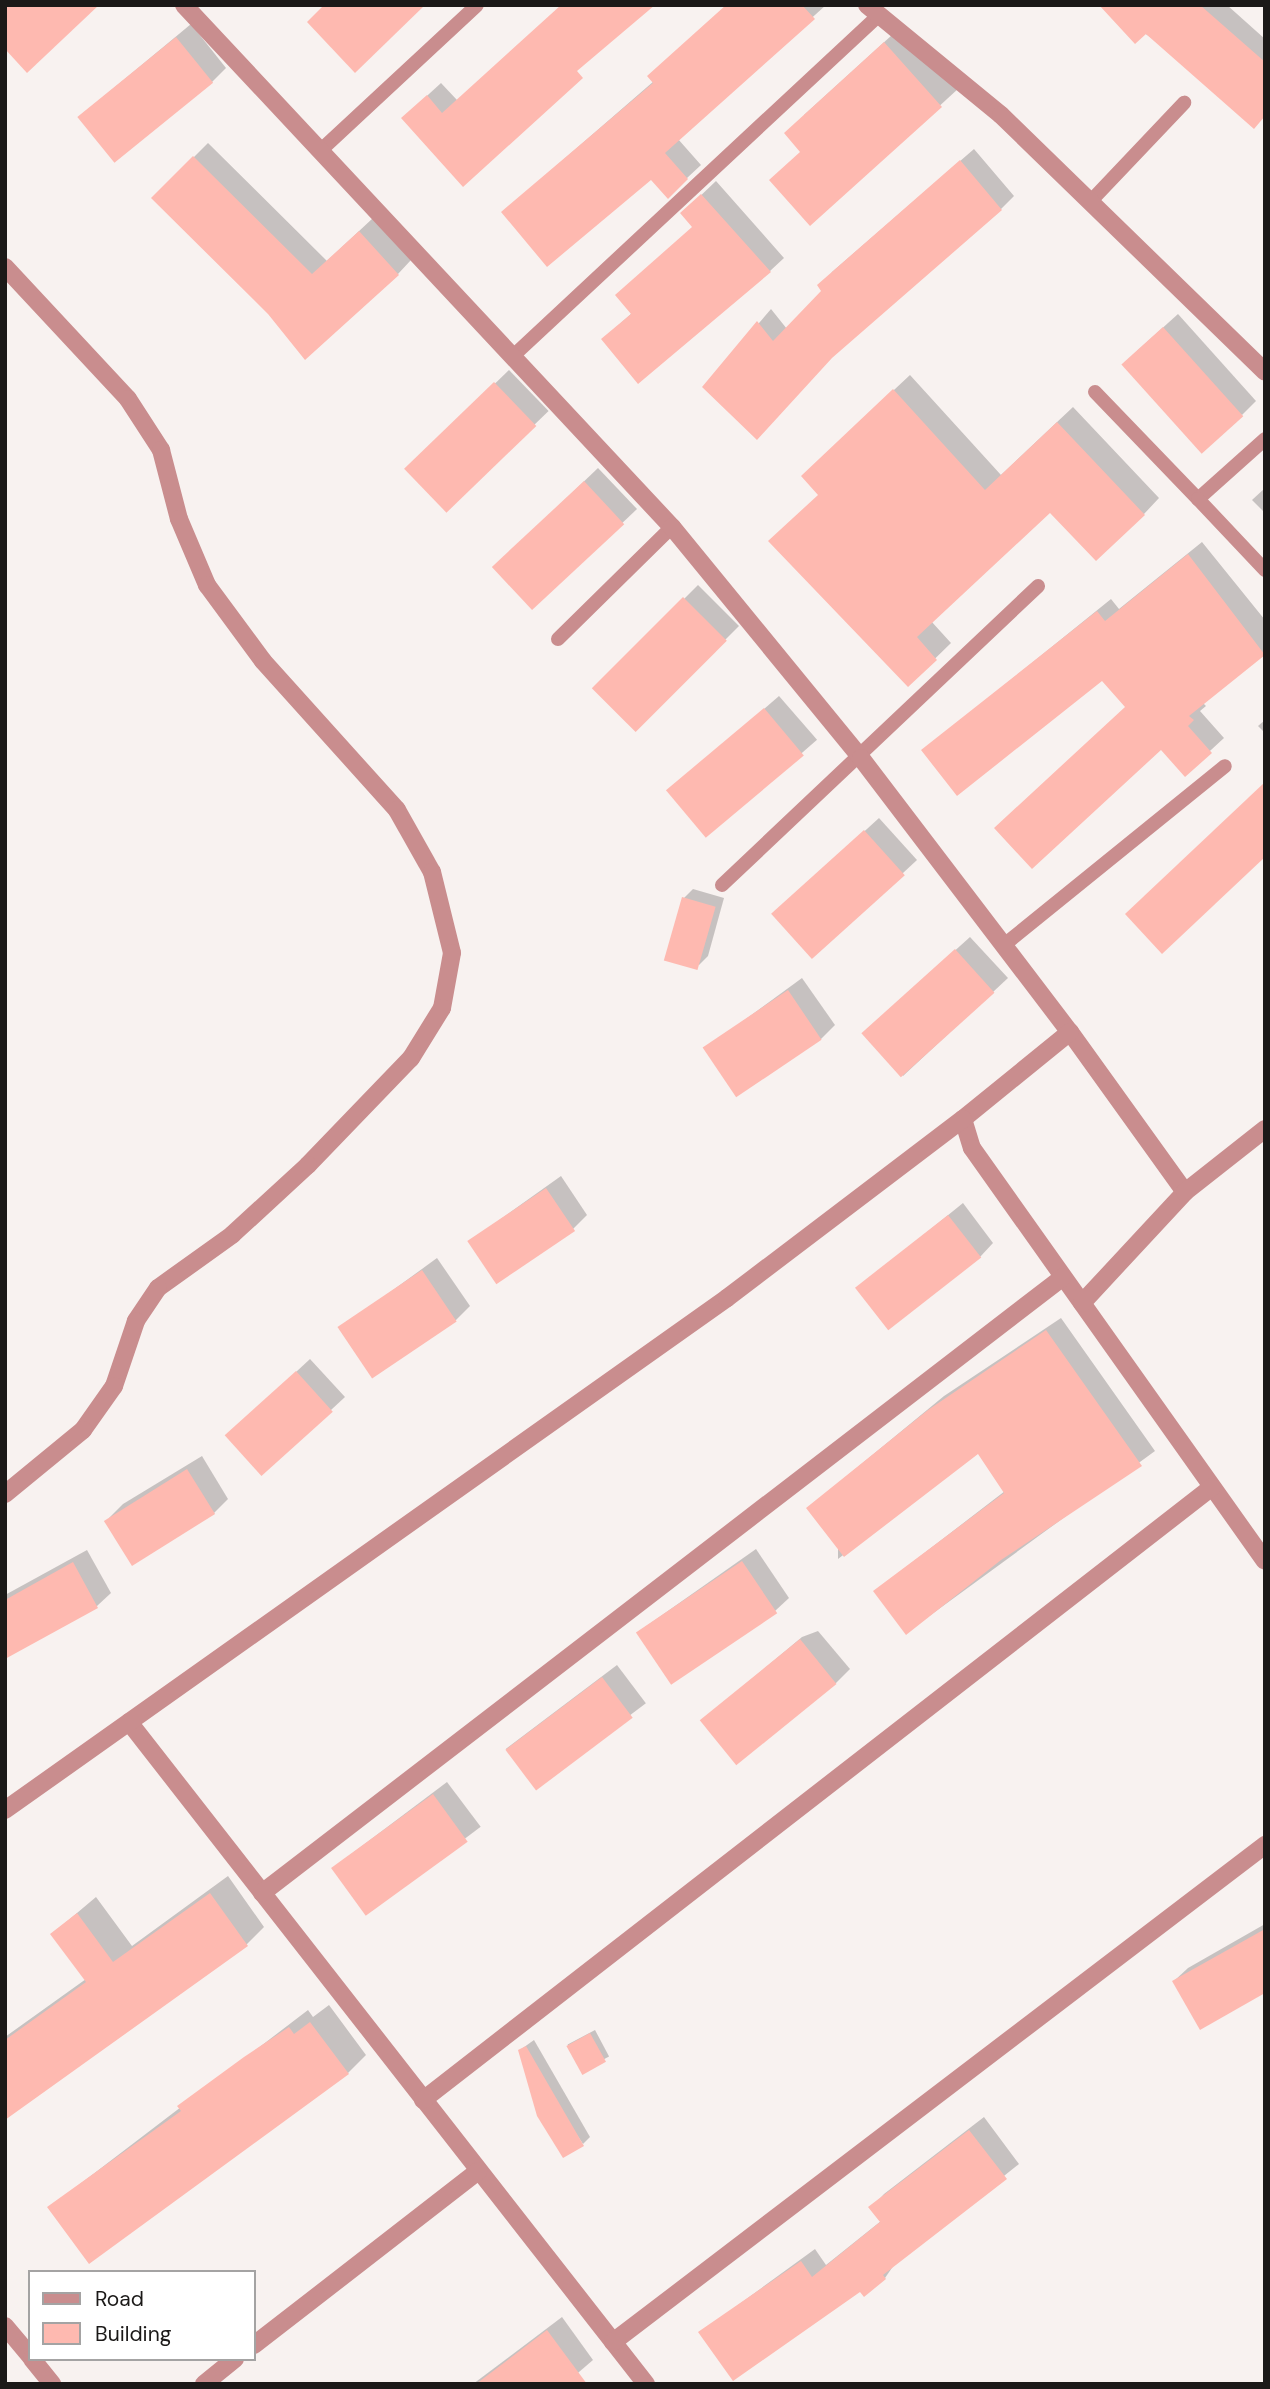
<!DOCTYPE html>
<html>
<head>
<meta charset="utf-8">
<style>
  body { margin:0 }
  #map { position:relative; width:1270px; height:2389px; overflow:hidden; background:#f8f2f0; font-family:"DM Sans",sans-serif }
  div>[style] { position:absolute }
  .shadow>* { inset:0; background:#0003; transform-origin:0 0 }
  .building>* { inset:0; background:#feb9b0; transform-origin:0 0 }
  .lane>* { height:14px; margin:-7px; padding:0 7px; transform-origin:7px; border-radius:7px; background:#c98d8e }
  .street>* { height:18px; margin:-9px; padding:0 9px; transform-origin:9px; border-radius:9px; background:#c98d8e }
  span { translate:-50% -50%; white-space:nowrap; text-align:center; line-height:1.15; -webkit-text-stroke:6px #fff; paint-order:stroke }
  .frame { position:absolute; inset:0; border:7px solid #1b1918; pointer-events:none }
  .legend { position:absolute; left:28px; top:2270px; width:228px; height:91px; box-sizing:border-box; background:#fff; border:2px solid #a4a3a3; margin:0; padding:9px 12px; list-style:none; font-size:21px; color:#1b1918 }
  .legend li { display:flex; align-items:center; gap:14px; height:35px }
  .legend b { width:35px; border:2px solid #a4a3a3 }
</style>
</head>
<body>
<div id="map">
  <div class="shadow">
    <i style="clip-path:polygon(727px 5px,826px 5px,678px 139px,701px 165px,687px 178px,651px 177px,503px 212px,654px 81px)"></i>
    <i style="clip-path:polygon(1103px 5px,1227px 5px,1265px 39px,1265px 115px)"></i>
    <i style="clip-path:polygon(191px 24px,226px 68px,212px 82px,79px 117px)"></i>
    <i style="clip-path:polygon(903px 25px,959px 88px,811px 224px,802px 151px,804px 115px)"></i>
    <i style="clip-path:polygon(441px 83px,457px 100px,463px 185px,417px 105px)"></i>
    <i style="clip-path:polygon(208px 143px,327px 261px,373px 218px,411px 260px,398px 274px,269px 313px,153px 198px)"></i>
    <i style="clip-path:polygon(974px 149px,1014px 196px,1001px 209px,836px 352px,704px 387px,771px 309px,787px 329px,824px 291px,832px 272px)"></i>
    <i style="clip-path:polygon(716px 181px,784px 258px,770px 271px,603px 339px,632px 313px,694px 226px,696px 200px)"></i>
    <i style="clip-path:polygon(1178px 314px,1256px 401px,1242px 415px,1137px 351px)"></i>
    <i style="left:509px;top:370px;width:57px;height:143px;rotate:46deg"></i>
    <i style="clip-path:polygon(910px 375px,1001px 475px,1073px 407px,1159px 498px,1144px 514px,1051px 510px,931px 621px,951px 643px,908px 685px,820px 494px,819px 460px)"></i>
    <i style="clip-path:polygon(598px 468px,637px 509px,533px 608px,509px 553px)"></i>
    <i style="clip-path:polygon(1265px 488px,1265px 513px,1252px 500px)"></i>
    <i style="clip-path:polygon(1202px 542px,1265px 620px,1265px 653px,1203px 703px,1206px 706px,1200px 711px,1224px 738px,1185px 774px,1102px 678px,924px 750px,1111px 599px,1119px 609px)"></i>
    <i style="left:698px;top:585px;width:58px;height:147px;rotate:45deg"></i>
    <i style="left:779px;top:696px;width:58px;height:146px;rotate:49deg"></i>
    <i style="clip-path:polygon(1265px 720px,1265px 733px,1258px 726px)"></i>
    <i style="clip-path:polygon(879px 818px,917px 860px,903px 873px,788px 901px)"></i>
    <i style="clip-path:polygon(693px 889px,724px 898px,708px 956px,699px 965px,684px 898px)"></i>
    <i style="clip-path:polygon(970px 937px,1008px 978px,903px 1076px,878px 1020px)"></i>
    <i style="clip-path:polygon(802px 978px,835px 1025px,821px 1039px,705px 1049px)"></i>
    <i style="clip-path:polygon(561px 1176px,587px 1215px,573px 1229px,470px 1241px)"></i>
    <i style="clip-path:polygon(963px 1203px,993px 1243px,980px 1257px,858px 1288px)"></i>
    <i style="clip-path:polygon(437px 1258px,470px 1306px,456px 1320px,341px 1328px)"></i>
    <i style="clip-path:polygon(1061px 1318px,1155px 1451px,906px 1633px,875px 1591px,1005px 1491px,978px 1451px,838px 1559px,838px 1547px,808px 1508px,944px 1396px)"></i>
    <i style="clip-path:polygon(310px 1359px,345px 1397px,331px 1410px,241px 1423px)"></i>
    <i style="clip-path:polygon(202px 1456px,228px 1499px,214px 1513px,109px 1518px,123px 1504px)"></i>
    <i style="clip-path:polygon(756px 1549px,789px 1598px,775px 1611px,638px 1632px)"></i>
    <i style="clip-path:polygon(87px 1550px,111px 1593px,97px 1606px,5px 1645px,5px 1595px)"></i>
    <i style="clip-path:polygon(818px 1631px,850px 1669px,836px 1683px,717px 1708px,802px 1637px)"></i>
    <i style="left:617px;top:1665px;width:48px;height:139px;rotate:53deg"></i>
    <i style="left:447px;top:1782px;width:56px;height:143px;rotate:53deg"></i>
    <i style="clip-path:polygon(228px 1876px,264px 1927px,246px 1945px,5px 2117px,5px 2037px,86px 1979px,52px 1934px,96px 1897px,132px 1946px)"></i>
    <i style="clip-path:polygon(1265px 1924px,1265px 1991px,1174px 1981px,1188px 1968px)"></i>
    <i style="clip-path:polygon(329px 2005px,366px 2055px,348px 2073px,50px 2207px,308px 2010px,313px 2017px)"></i>
    <i style="left:595px;top:2030px;width:30px;height:31px;rotate:62deg"></i>
    <i style="clip-path:polygon(534px 2040px,590px 2137px,583px 2144px,520px 2050px)"></i>
    <i style="clip-path:polygon(984px 2117px,1019px 2164px,896px 2262px,885px 2278px,860px 2289px,701px 2332px,815px 2249px,826px 2265px,881px 2221px,871px 2208px,884px 2194px)"></i>
    <i style="clip-path:polygon(562px 2317px,593px 2360px,565px 2384px,473px 2384px)"></i>
  </div>
  <div class="building">
    <i style="clip-path:polygon(5px 5px,99px 5px,27px 73px,5px 49px)"></i>
    <i style="clip-path:polygon(324px 5px,425px 5px,355px 73px,307px 22px)"></i>
    <i style="clip-path:polygon(561px 5px,655px 5px,577px 71px,583px 78px,463px 187px,401px 118px,427px 95px,442px 113px)"></i>
    <i style="clip-path:polygon(726px 5px,802px 5px,815px 19px,665px 153px,688px 179px,668px 199px,651px 180px,547px 267px,501px 212px,653px 83px,647px 76px)"></i>
    <i style="clip-path:polygon(1099px 5px,1200px 5px,1265px 62px,1265px 116px,1254px 129px,1146px 34px,1135px 44px)"></i>
    <i style="left:176px;top:37px;width:59px;height:127px;rotate:51deg"></i>
    <i style="clip-path:polygon(884px 42px,942px 107px,810px 226px,769px 180px,800px 152px,784px 133px)"></i>
    <i style="clip-path:polygon(193px 156px,312px 274px,359px 231px,399px 275px,305px 360px,268px 314px,151px 198px)"></i>
    <i style="clip-path:polygon(960px 160px,1002px 210px,832px 358px,757px 440px,702px 387px,757px 321px,773px 341px,821px 291px,817px 285px)"></i>
    <i style="clip-path:polygon(701px 194px,771px 272px,638px 384px,601px 339px,631px 314px,615px 295px,692px 227px,680px 213px)"></i>
    <i style="left:1163px;top:327px;width:120px;height:56px;rotate:48deg"></i>
    <i style="left:494px;top:382px;width:61px;height:125px;rotate:46deg"></i>
    <i style="clip-path:polygon(893px 389px,985px 490px,1057px 422px,1145px 515px,1096px 561px,1050px 513px,917px 637px,937px 660px,908px 687px,768px 541px,818px 495px,801px 476px)"></i>
    <i style="left:584px;top:481px;width:59px;height:126px;rotate:47deg"></i>
    <i style="clip-path:polygon(1188px 554px,1265px 655px,1189px 716px,1194px 720px,1188px 726px,1212px 753px,1185px 777px,1161px 750px,1032px 869px,994px 828px,1125px 707px,1102px 681px,957px 796px,921px 750px,1097px 611px,1105px 621px)"></i>
    <i style="left:683px;top:597px;width:62px;height:129px;rotate:45deg"></i>
    <i style="left:764px;top:708px;width:62px;height:128px;rotate:50deg"></i>
    <i style="clip-path:polygon(1265px 782px,1265px 857px,1162px 954px,1125px 914px)"></i>
    <i style="left:864px;top:830px;width:61px;height:125px;rotate:48deg"></i>
    <i style="left:682px;top:897px;width:35px;height:66px;rotate:16deg"></i>
    <i style="left:955px;top:949px;width:59px;height:126px;rotate:48deg"></i>
    <i style="left:788px;top:990px;width:60px;height:103px;rotate:56deg"></i>
    <i style="left:546px;top:1188px;width:52px;height:95px;rotate:56deg"></i>
    <i style="left:948px;top:1215px;width:54px;height:118px;rotate:52deg"></i>
    <i style="left:422px;top:1270px;width:62px;height:102px;rotate:56deg"></i>
    <i style="clip-path:polygon(1046px 1330px,1142px 1466px,1001px 1560px,906px 1635px,873px 1591px,1004px 1493px,978px 1454px,844px 1557px,806px 1508px,928px 1410px)"></i>
    <i style="left:296px;top:1371px;width:55px;height:96px;rotate:48deg"></i>
    <i style="left:187px;top:1469px;width:53px;height:98px;rotate:58deg"></i>
    <i style="left:742px;top:1561px;width:63px;height:128px;rotate:56deg"></i>
    <i style="clip-path:polygon(73px 1562px,98px 1608px,5px 1659px,5px 1600px)"></i>
    <i style="left:800px;top:1639px;width:58px;height:129px;rotate:51deg"></i>
    <i style="left:602px;top:1677px;width:51px;height:121px;rotate:53deg"></i>
    <i style="left:433px;top:1794px;width:59px;height:126px;rotate:54deg"></i>
    <i style="clip-path:polygon(210px 1893px,248px 1946px,5px 2120px,5px 2040px,86px 1982px,50px 1934px,77px 1913px,113px 1962px)"></i>
    <i style="clip-path:polygon(1265px 1929px,1265px 1993px,1200px 2030px,1172px 1981px)"></i>
    <i style="clip-path:polygon(310px 2022px,349px 2074px,89px 2264px,47px 2207px,181px 2111px,177px 2106px,244px 2057px,289px 2027px,294px 2034px)"></i>
    <i style="left:590px;top:2033px;width:33px;height:27px;rotate:61deg"></i>
    <i style="clip-path:polygon(526px 2046px,584px 2146px,563px 2158px,537px 2116px,518px 2050px)"></i>
    <i style="clip-path:polygon(969px 2130px,1007px 2179px,883px 2275px,886px 2279px,864px 2297px,860px 2292px,733px 2381px,698px 2332px,801px 2261px,812px 2277px,880px 2222px,868px 2207px)"></i>
    <i style="clip-path:polygon(547px 2330px,587px 2384px,476px 2384px)"></i>
  </div>
  <div class="lane">
    <i style="left:320px;top:151px;width:214px;rotate:-42.9deg"></i>
    <i style="left:1090px;top:202px;width:137px;rotate:-46.5deg"></i>
    <i style="left:512px;top:357px;width:502px;rotate:-42.98deg"></i>
    <i style="left:1095px;top:392px;width:149px;rotate:46.1deg"></i>
    <i style="left:1198px;top:499px;width:90px;rotate:-41.8deg"></i>
    <i style="left:1198px;top:499px;width:98px;rotate:46.7deg"></i>
    <i style="left:558px;top:639px;width:160px;rotate:-44.5deg"></i>
    <i style="left:722px;top:885px;width:435px;rotate:-43.4deg"></i>
    <i style="left:1004px;top:945px;width:284px;rotate:-39deg"></i>
  </div>
  <div class="street">
    <i style="left:184px;top:5px;width:715px;rotate:46.93deg"></i>
    <i style="left:672px;top:527px;width:298px;rotate:50.7deg"></i>
    <i style="left:861px;top:758px;width:345px;rotate:52.7deg"></i>
    <i style="left:1070px;top:1032px;width:197px;rotate:54.3deg"></i>
    <i style="left:867px;top:5px;width:173px;rotate:39.4deg"></i>
    <i style="left:1001px;top:115px;width:368px;rotate:44.2deg"></i>
    <i style="left:5px;top:267px;width:180px;rotate:47deg"></i>
    <i style="left:128px;top:399px;width:61px;rotate:57.1deg"></i>
    <i style="left:161px;top:450px;width:71px;rotate:75.4deg"></i>
    <i style="left:179px;top:519px;width:72px;rotate:67deg"></i>
    <i style="left:207px;top:585px;width:94px;rotate:53.6deg"></i>
    <i style="left:263px;top:661px;width:200px;rotate:48deg"></i>
    <i style="left:397px;top:810px;width:71px;rotate:60.6deg"></i>
    <i style="left:432px;top:872px;width:83px;rotate:76.1deg"></i>
    <i style="left:452px;top:953px;width:56px;rotate:100.3deg"></i>
    <i style="left:442px;top:1008px;width:59px;rotate:121.8deg"></i>
    <i style="left:411px;top:1058px;width:149px;rotate:133.9deg"></i>
    <i style="left:308px;top:1165px;width:103px;rotate:137.4deg"></i>
    <i style="left:232px;top:1235px;width:91px;rotate:144.4deg"></i>
    <i style="left:158px;top:1288px;width:40px;rotate:124deg"></i>
    <i style="left:136px;top:1321px;width:69px;rotate:108.7deg"></i>
    <i style="left:114px;top:1386px;width:54px;rotate:125.2deg"></i>
    <i style="left:83px;top:1430px;width:101px;rotate:140.6deg"></i>
    <i style="left:1070px;top:1032px;width:138px;rotate:140.9deg"></i>
    <i style="left:963px;top:1119px;width:30px;rotate:73deg"></i>
    <i style="left:972px;top:1148px;width:506px;rotate:54.65deg"></i>
    <i style="left:1082px;top:1303px;width:151px;rotate:-47.1deg"></i>
    <i style="left:1185px;top:1192px;width:102px;rotate:-38.2deg"></i>
    <i style="left:129px;top:1722px;width:840px;rotate:52.01deg"></i>
    <i style="left:5px;top:1810px;width:885px;rotate:-35.34deg"></i>
    <i style="left:727px;top:1298px;width:296px;rotate:-37.2deg"></i>
    <i style="left:262px;top:1893px;width:1010px;rotate:-37.56deg"></i>
    <i style="left:423px;top:2100px;width:999px;rotate:-37.84deg"></i>
    <i style="left:5px;top:2326px;width:39px;rotate:50deg"></i>
    <i style="left:613px;top:2342px;width:820px;rotate:-37.32deg"></i>
    <i style="left:254px;top:2345px;width:284px;rotate:-37.8deg"></i>
    <i style="left:32px;top:2359px;width:32px;rotate:51deg"></i>
    <i style="left:204px;top:2384px;width:40px;rotate:-39deg"></i>
  </div>
  <div class="frame"></div>
  <ul class="legend">
  <li><b style="height:9px;background:#c98d8e"></b>Road</li>
  <li><b style="height:19px;background:#feb9b0"></b>Building</li>
  </ul>
</div>
</body>
</html>
